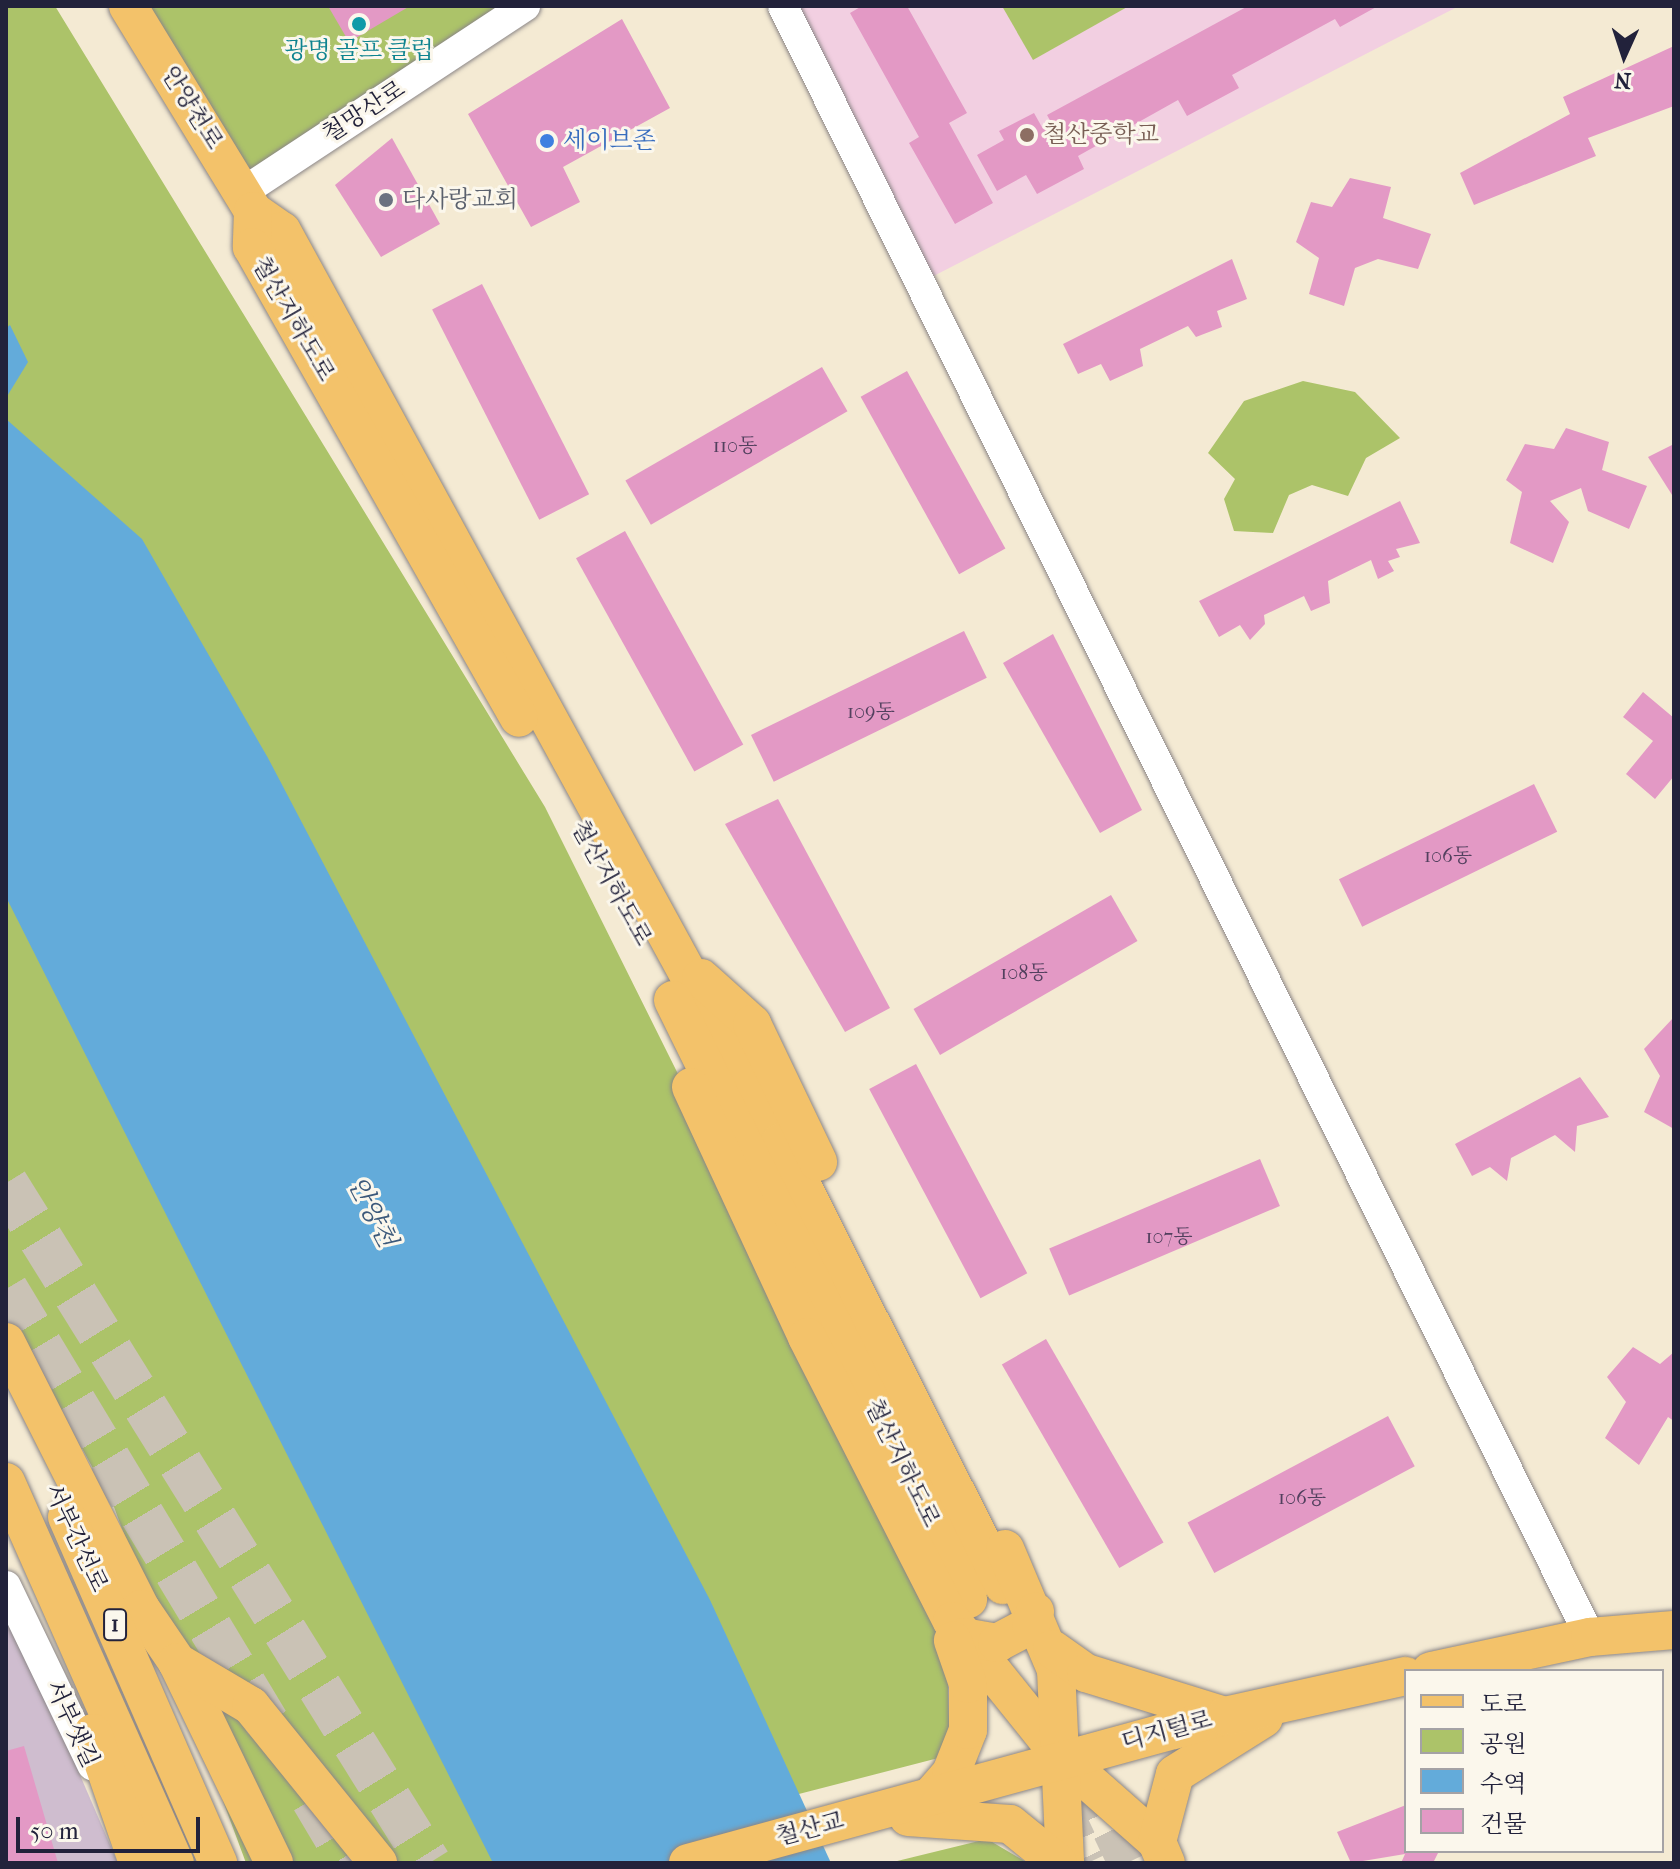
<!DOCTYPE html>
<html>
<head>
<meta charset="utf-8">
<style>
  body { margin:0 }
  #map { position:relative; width:1680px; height:1869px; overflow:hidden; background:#f4ead3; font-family:"IM FELL French Canon","Noto Serif KR",serif }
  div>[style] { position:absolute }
  .built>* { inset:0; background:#f2cfe1 }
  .industrial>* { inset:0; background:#cfbdcf }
  .green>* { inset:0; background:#acc369 }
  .water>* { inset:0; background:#63abda }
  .building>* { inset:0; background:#e399c5; transform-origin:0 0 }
  .major-tunnel>* { height:38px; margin-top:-19px; transform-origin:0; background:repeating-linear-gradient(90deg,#cac2b5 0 38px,transparent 0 57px) }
  .highway-tunnel>* { height:44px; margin-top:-22px; transform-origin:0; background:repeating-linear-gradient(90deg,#cac2b5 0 44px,transparent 0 66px) }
  .roads { filter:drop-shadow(0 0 2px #8b8687) drop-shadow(0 0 2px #8b8687) }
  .minor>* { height:30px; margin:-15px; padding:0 15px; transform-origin:15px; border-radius:15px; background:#fff }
  .major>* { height:38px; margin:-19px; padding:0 19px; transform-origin:19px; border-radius:19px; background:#f3c26a }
  .dots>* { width:22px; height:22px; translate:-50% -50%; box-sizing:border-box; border:4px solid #fbf7ec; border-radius:50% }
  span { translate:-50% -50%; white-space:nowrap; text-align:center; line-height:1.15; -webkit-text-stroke:6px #fbf7ec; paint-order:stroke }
  .number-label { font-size:20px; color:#52405e }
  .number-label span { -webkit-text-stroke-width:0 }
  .shield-label span { padding:2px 6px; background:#fbf7ec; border:2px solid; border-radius:6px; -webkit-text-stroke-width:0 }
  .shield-label { font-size:22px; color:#22223b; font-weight:700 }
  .culture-label { font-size:24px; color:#0d838f }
  .street-label { font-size:24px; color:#22223b }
  .education-label { font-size:24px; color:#785e54 }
  .left { translate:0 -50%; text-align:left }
  .shop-label { font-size:24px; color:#366cbe }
  .worship-label { font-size:24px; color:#5b616d }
  .water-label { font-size:26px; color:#3c597b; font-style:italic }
  .frame { position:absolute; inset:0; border:8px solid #22223b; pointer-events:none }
  .legend { position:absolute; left:1404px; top:1669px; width:260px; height:184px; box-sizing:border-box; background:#fbf7ec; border:2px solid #a4a2a5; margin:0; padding:10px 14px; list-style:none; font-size:24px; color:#22223b }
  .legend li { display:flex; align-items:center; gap:16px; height:40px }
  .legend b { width:40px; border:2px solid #a4a2a5 }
  .north { position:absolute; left:1584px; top:16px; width:80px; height:80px; -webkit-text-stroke:6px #fbf7ec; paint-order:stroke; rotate:183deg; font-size:22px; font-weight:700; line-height:32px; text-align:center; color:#22223b }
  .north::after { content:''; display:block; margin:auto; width:28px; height:36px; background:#22223b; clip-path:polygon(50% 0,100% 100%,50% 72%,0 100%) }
  .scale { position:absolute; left:16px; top:1817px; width:184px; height:36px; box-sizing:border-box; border:4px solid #22223b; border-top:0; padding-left:10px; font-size:24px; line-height:28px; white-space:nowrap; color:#22223b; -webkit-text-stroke:6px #fbf7ec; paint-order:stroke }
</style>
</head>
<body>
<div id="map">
  <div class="built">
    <i style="clip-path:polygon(783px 6px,1459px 6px,920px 283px)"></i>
  </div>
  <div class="industrial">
    <i style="clip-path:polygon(6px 1617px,48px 1701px,118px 1863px,6px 1863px)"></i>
  </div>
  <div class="green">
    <i style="clip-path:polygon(6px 6px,55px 6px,545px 807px,686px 1090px,947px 1650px,950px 1755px,532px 1863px,246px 1863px,114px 1507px,6px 1309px)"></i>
    <i style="clip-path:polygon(129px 6px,525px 6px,243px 192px)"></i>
    <i style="clip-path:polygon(1002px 6px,1129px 6px,1033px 60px)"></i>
    <i style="clip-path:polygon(1303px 381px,1355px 392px,1400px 438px,1366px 458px,1348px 496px,1312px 485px,1289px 495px,1273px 533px,1234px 531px,1224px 499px,1235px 479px,1208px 453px,1244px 401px)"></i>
    <i style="clip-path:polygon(987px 1839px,1028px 1863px,889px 1863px)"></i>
  </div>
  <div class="water">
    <i style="clip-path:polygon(10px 325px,28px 362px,6px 398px,6px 328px)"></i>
    <i style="clip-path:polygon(6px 419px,142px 539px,268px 758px,710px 1600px,831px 1863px,493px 1863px,6px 897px)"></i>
  </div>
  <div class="building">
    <i style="clip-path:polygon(328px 6px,410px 6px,349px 42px)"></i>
    <i style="clip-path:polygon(862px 6px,907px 6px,967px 113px,949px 123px,993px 203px,955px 224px,909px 143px,919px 137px,850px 13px)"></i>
    <i style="clip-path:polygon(1248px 6px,1378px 6px,1340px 27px,1335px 19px,1232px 75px,1239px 88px,1187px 116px,1178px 100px,1078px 156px,1084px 169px,1037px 194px,1026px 175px,997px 191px,977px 155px,1004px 140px,999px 131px,1034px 113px,1043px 129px,1052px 124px,1047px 115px)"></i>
    <i style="clip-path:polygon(622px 19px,670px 108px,563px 167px,580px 202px,531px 227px,468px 114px)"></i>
    <i style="clip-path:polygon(1674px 46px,1674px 106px,1588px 138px,1596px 156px,1474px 205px,1460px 173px,1570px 114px,1563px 97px)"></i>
    <i style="clip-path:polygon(392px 138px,440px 224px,381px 257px,335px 185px)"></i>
    <i style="clip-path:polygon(1350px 178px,1391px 187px,1383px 218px,1431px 234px,1418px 269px,1378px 259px,1355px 268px,1344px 306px,1309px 294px,1319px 258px,1296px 242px,1311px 202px,1332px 207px)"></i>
    <i style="clip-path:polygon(1232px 259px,1247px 299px,1217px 311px,1222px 327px,1196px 337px,1188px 326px,1140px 349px,1143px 366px,1110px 381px,1101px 364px,1078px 374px,1063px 344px)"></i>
    <i style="left:482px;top:284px;width:236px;height:56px;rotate:63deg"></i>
    <i style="left:822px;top:367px;width:51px;height:227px;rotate:60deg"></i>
    <i style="left:907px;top:371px;width:203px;height:53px;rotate:61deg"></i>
    <i style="clip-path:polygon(1566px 428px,1609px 442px,1602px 470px,1647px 486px,1629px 529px,1588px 511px,1581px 488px,1550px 501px,1569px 522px,1553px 563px,1510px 543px,1522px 492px,1506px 480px,1525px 444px,1554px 449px)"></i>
    <i style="clip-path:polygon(1674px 444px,1674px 498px,1648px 457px)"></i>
    <i style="clip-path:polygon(1400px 501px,1420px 543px,1396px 549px,1400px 557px,1388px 561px,1394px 571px,1378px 579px,1371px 560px,1328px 581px,1330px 603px,1311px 611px,1304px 596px,1264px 615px,1265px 624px,1250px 640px,1240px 625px,1219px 637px,1199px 601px)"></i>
    <i style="left:625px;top:531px;width:244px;height:56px;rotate:61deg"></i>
    <i style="left:964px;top:631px;width:52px;height:237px;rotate:64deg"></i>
    <i style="clip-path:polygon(1053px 634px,1142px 810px,1100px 833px,1003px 663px)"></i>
    <i style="clip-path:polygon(1643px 692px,1674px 718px,1674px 776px,1655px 799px,1626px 774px,1653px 741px,1623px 717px)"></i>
    <i style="left:1534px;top:784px;width:53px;height:217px;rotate:64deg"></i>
    <i style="clip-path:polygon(778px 799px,890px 1008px,845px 1032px,725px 824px)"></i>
    <i style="left:1111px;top:895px;width:53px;height:228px;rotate:60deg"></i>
    <i style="clip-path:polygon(1674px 1017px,1674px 1129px,1644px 1112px,1660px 1076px,1644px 1049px)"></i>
    <i style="left:916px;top:1064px;width:237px;height:53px;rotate:62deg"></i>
    <i style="clip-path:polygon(1580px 1077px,1609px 1117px,1577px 1126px,1575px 1152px,1555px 1135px,1511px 1158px,1507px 1181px,1490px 1167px,1472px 1176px,1455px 1144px)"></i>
    <i style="left:1260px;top:1159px;width:51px;height:229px;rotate:67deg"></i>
    <i style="left:1046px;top:1339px;width:235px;height:51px;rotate:60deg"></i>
    <i style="clip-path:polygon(1633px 1347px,1660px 1364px,1674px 1352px,1674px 1421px,1668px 1417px,1639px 1465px,1605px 1438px,1626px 1402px,1607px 1377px)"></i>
    <i style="left:1388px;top:1416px;width:57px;height:227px;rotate:62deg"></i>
    <i style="clip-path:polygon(24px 1746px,58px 1863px,6px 1863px,6px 1751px)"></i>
    <i style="clip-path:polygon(1406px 1805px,1406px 1851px,1439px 1851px,1433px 1863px,1401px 1863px,1405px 1854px,1351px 1863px,1337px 1832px)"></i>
  </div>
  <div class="major-tunnel">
    <i style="left:1087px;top:1779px;width:93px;rotate:64.5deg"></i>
    <i style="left:1061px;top:1806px;width:63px;rotate:64.7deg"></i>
  </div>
  <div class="highway-tunnel">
    <i style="left:6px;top:1183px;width:801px;rotate:58.12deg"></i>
    <i style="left:6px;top:1289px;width:514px;rotate:58.94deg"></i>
    <i style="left:313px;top:1799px;width:74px;rotate:59.3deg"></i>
  </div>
  <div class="roads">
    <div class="minor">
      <i style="left:783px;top:6px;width:1820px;rotate:63.67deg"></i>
      <i style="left:243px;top:192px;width:338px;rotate:-33.4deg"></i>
      <i style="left:6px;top:1586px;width:199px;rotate:64.3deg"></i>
    </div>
    <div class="major">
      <i style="left:128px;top:6px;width:240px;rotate:58.6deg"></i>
      <i style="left:253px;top:211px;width:35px;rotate:35deg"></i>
      <i style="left:282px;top:231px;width:1038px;rotate:61.34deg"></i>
      <i style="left:780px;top:1142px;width:496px;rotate:63.3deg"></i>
      <i style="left:253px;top:211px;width:36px;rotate:92deg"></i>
      <i style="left:252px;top:247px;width:541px;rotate:60.45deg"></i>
      <i style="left:701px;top:978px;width:69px;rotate:42deg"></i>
      <i style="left:752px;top:1024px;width:153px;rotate:64.4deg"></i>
      <i style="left:673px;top:1000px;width:668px;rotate:63.78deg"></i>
      <i style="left:691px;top:1087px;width:276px;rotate:65.1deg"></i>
      <i style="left:807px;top:1337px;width:319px;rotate:63deg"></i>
      <i style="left:952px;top:1621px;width:177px;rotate:51.2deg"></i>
      <i style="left:1063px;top:1759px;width:125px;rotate:41.4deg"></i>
      <i style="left:1157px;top:1842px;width:23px;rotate:67deg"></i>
      <i style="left:6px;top:1342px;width:299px;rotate:63.2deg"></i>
      <i style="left:141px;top:1609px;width:64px;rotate:55.8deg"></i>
      <i style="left:177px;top:1662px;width:223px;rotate:64.2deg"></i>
      <i style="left:6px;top:1482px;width:417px;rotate:66.1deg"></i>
      <i style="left:67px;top:1517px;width:378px;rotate:66.4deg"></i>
      <i style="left:1005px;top:1549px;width:131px;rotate:67.1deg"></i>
      <i style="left:1056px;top:1670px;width:193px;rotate:87.3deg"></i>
      <i style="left:963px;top:1637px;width:35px;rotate:10deg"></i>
      <i style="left:997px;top:1643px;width:38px;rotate:-28deg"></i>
      <i style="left:1031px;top:1625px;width:14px;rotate:-73deg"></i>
      <i style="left:1052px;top:1649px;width:42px;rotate:35.2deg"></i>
      <i style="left:1086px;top:1673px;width:145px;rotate:17.2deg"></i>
      <i style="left:177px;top:1662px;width:86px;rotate:30.7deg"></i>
      <i style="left:251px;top:1706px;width:202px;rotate:51deg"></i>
      <i style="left:1431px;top:1671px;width:163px;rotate:-12.1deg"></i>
      <i style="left:1590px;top:1637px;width:84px;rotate:-4.8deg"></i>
      <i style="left:93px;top:1733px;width:138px;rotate:70.9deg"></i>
      <i style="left:931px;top:1796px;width:30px;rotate:-49deg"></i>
      <i style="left:951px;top:1773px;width:46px;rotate:-68.4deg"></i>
      <i style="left:968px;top:1730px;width:46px;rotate:-90deg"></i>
      <i style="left:968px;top:1684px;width:46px;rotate:-109.2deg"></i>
      <i style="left:908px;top:1817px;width:102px;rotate:3.9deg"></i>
      <i style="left:1010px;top:1824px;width:62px;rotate:39.1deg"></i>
      <i style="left:1157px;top:1842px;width:70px;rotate:-75.2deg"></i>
      <i style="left:1175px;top:1774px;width:105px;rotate:-32.2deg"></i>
      <i style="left:688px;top:1863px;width:557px;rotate:-15.31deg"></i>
      <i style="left:1225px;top:1716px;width:185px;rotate:-12.5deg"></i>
    </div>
  </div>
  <div class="dots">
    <i style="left:359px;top:24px;background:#0f9aa8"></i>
    <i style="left:1027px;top:135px;background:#8d6e63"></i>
    <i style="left:547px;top:141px;background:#3f7fe0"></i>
    <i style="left:386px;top:200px;background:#6b7280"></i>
  </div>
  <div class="number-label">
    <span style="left:735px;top:445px">110동</span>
    <span style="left:871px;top:711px">109동</span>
    <span style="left:1448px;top:855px">106동</span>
    <span style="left:1024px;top:972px">108동</span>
    <span style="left:1169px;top:1236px">107동</span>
    <span style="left:1302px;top:1497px">106동</span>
  </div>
  <div class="shield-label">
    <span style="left:115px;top:1625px">1</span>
  </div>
  <div class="culture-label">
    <span style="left:359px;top:51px">광명 골프 클럽</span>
  </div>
  <div class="street-label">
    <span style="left:192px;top:108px;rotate:58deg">안양천로</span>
    <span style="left:364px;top:112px;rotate:-33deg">철망산로</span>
    <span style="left:293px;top:319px;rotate:60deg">철산지하도로</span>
    <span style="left:611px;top:883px;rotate:61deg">철산지하도로</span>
    <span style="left:902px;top:1463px;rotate:64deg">철산지하도로</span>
    <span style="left:76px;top:1538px;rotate:65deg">서부간선로</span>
    <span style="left:72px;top:1724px;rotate:65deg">서부샛길</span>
    <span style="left:1167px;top:1731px;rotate:-15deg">디지털로</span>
    <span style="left:810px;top:1829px;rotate:-15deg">철산교</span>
  </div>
  <div class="education-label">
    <span class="left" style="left:1043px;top:135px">철산중학교</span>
  </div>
  <div class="shop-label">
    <span class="left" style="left:563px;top:141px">세이브존</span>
  </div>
  <div class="worship-label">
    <span class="left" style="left:402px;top:200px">다사랑교회</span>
  </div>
  <div class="water-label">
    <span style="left:372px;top:1212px;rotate:63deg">안양천</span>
  </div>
  <div class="frame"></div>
  <ul class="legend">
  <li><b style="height:10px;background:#f3c26a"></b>도로</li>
  <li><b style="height:22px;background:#acc369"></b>공원</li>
  <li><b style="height:22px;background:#63abda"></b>수역</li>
  <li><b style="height:22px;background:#e399c5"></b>건물</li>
  </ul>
  <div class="north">N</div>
  <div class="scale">50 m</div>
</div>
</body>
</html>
